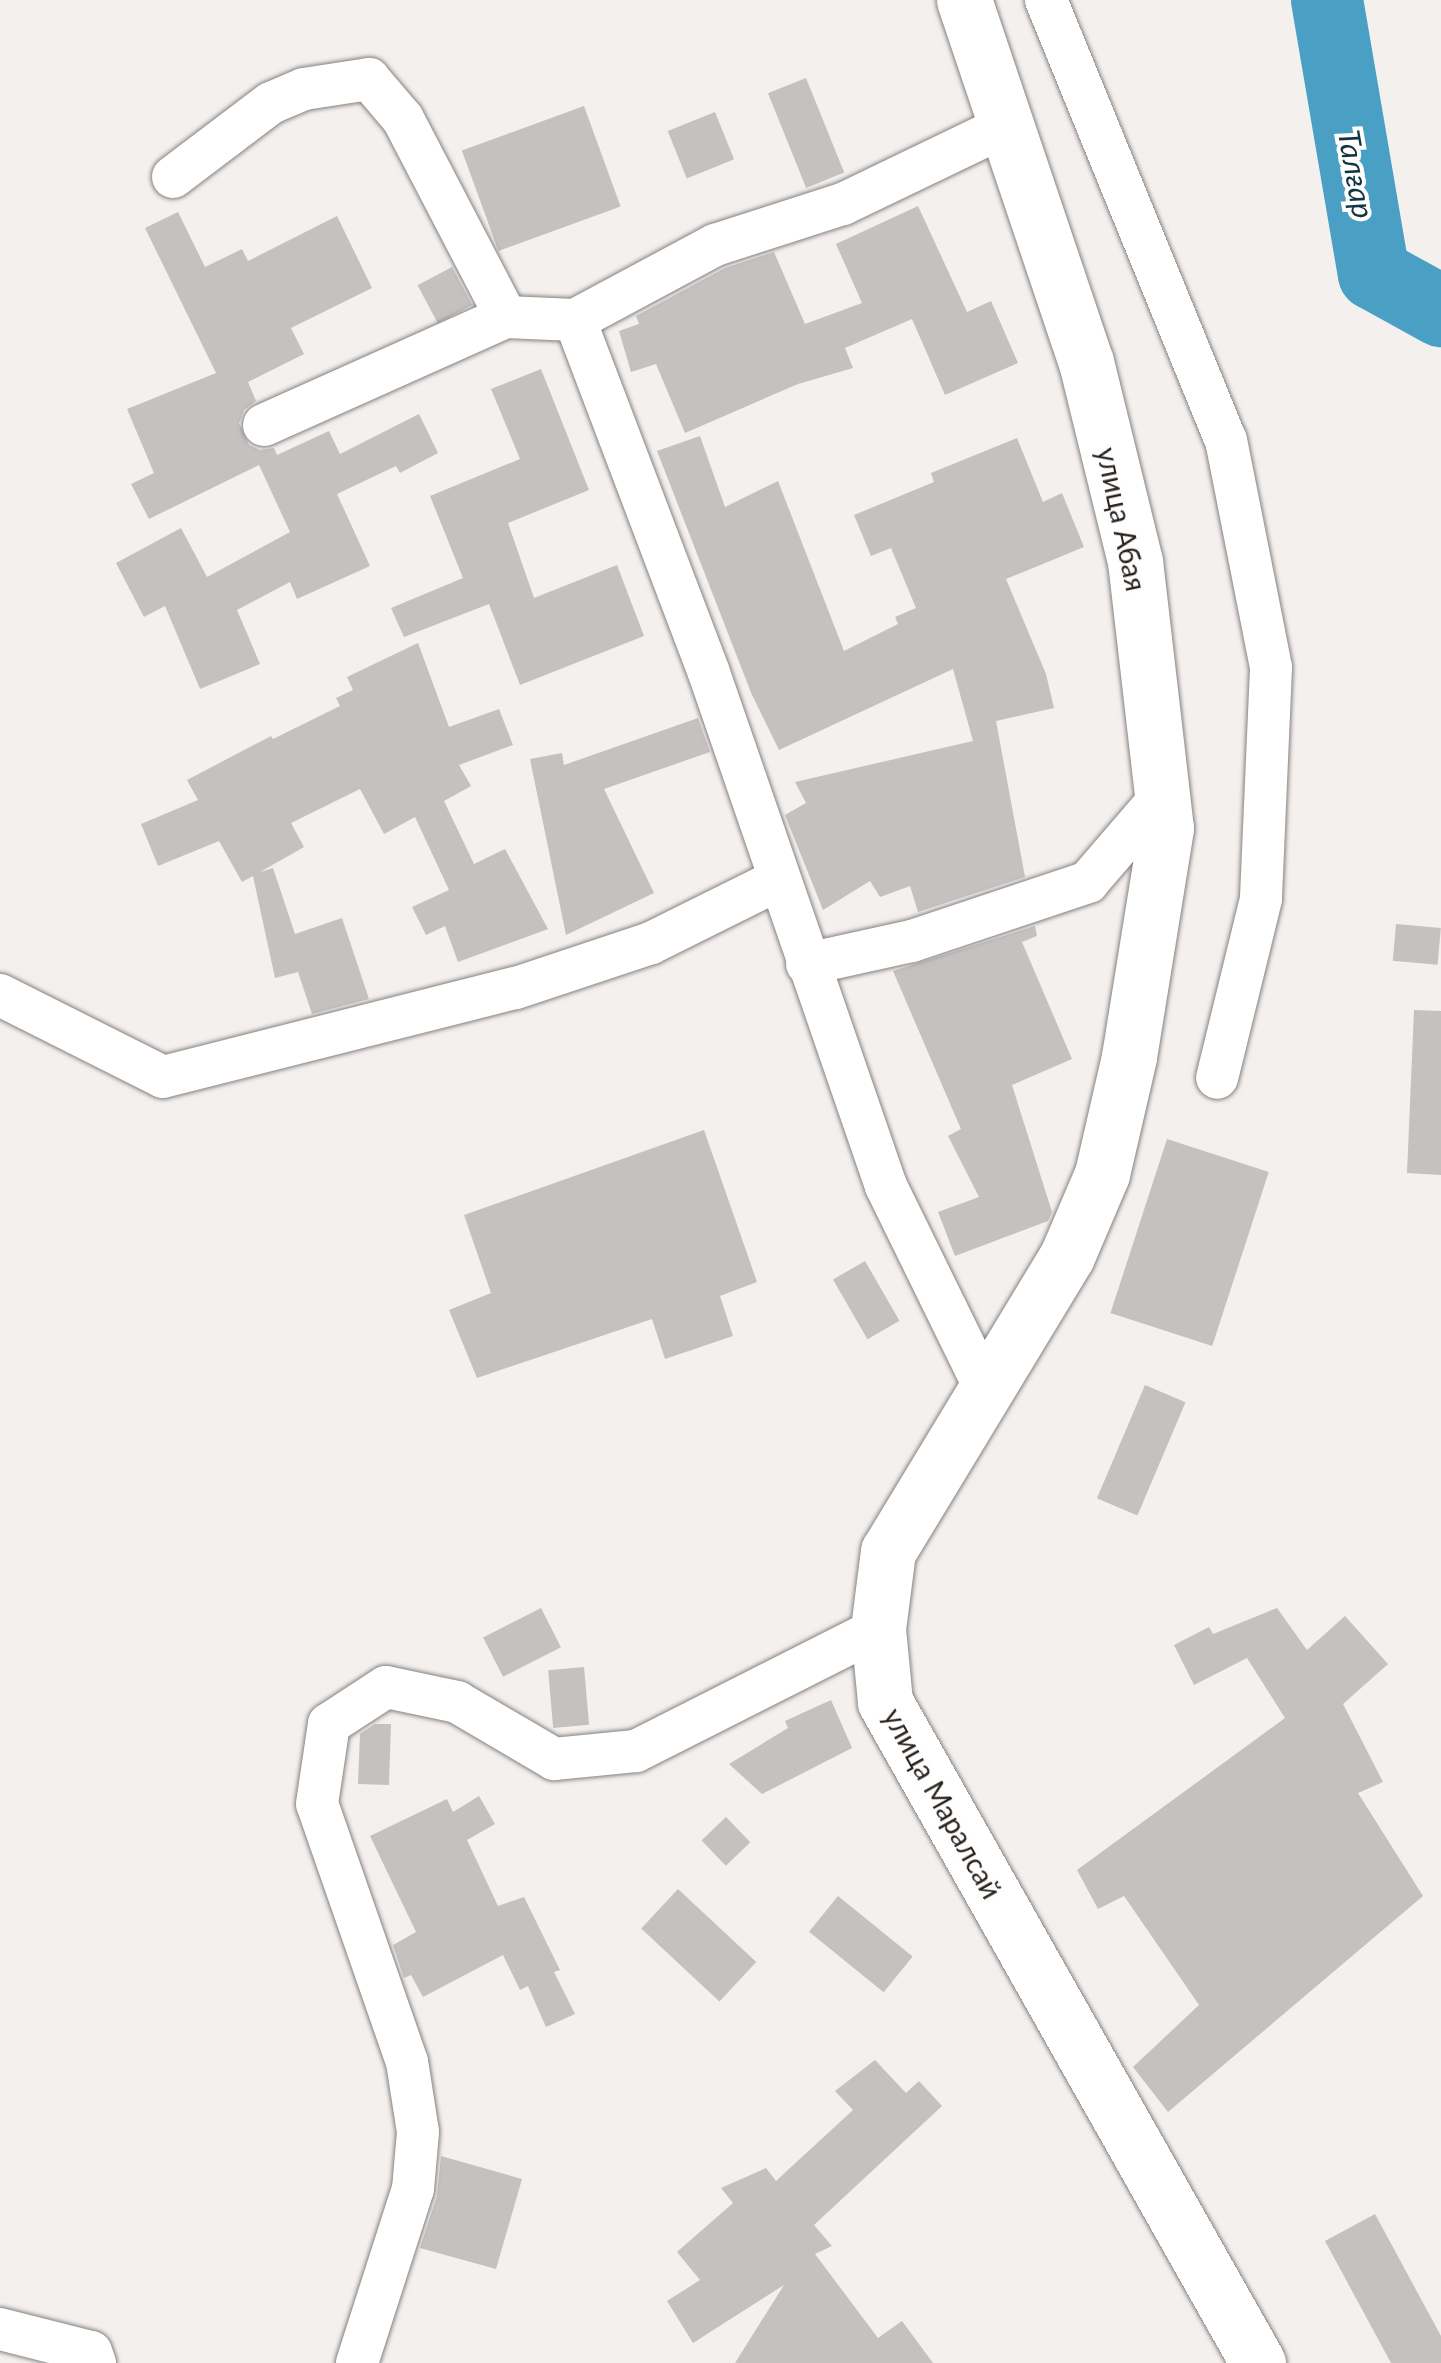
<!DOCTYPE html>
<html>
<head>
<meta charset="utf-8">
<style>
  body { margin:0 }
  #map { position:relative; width:1441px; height:2363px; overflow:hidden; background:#f3f0ee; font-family:Lato,sans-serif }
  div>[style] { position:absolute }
  .river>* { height:72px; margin:-36px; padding:0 36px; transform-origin:36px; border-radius:36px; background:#4aa0c4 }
  .building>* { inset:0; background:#c4c1c0; transform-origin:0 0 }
  .roads { filter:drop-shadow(0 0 2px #858280) drop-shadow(0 0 2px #858280) }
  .minor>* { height:42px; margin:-21px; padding:0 21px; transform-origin:21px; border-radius:21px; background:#fff }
  .tertiary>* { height:55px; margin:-27.5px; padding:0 27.5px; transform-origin:27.5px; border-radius:27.5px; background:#fff }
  span { translate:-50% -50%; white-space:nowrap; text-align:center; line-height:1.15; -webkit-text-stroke:8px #fffefd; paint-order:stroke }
  .street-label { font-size:28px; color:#232221 }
  .water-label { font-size:30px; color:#0e3645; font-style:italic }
</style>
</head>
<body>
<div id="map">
  <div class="river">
    <i style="left:1327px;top:0;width:278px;rotate:80.3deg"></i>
    <i style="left:1374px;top:274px;width:77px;rotate:28.9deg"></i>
  </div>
  <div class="building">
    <i style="left:806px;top:78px;width:102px;height:41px;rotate:68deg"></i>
    <i style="left:584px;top:106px;width:107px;height:130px;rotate:70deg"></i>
    <i style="left:715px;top:112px;width:51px;height:51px;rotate:68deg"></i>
    <i style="clip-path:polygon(918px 206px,967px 312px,991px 301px,1018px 363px,945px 395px,912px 319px,845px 348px,853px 368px,798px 384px,685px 433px,656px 364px,631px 372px,619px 331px,639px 324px,636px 316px,725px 268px,774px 252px,805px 324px,862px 303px,836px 244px)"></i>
    <i style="clip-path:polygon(178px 212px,205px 267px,242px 249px,248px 261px,337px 216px,372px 288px,291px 328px,304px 354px,248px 382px,256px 401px,244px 410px,239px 423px,249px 445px,260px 450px,274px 448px,277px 455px,329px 431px,340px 454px,419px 414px,438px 453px,400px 473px,396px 466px,337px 494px,370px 566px,297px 599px,290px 582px,237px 610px,260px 664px,200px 689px,165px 606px,144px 617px,116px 563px,181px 528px,207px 577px,290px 532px,259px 465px,149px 519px,131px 484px,154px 473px,127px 409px,216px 373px,145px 228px)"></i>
    <i style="left:452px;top:267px;width:43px;height:39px;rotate:62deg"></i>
    <i style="clip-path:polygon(541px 369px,589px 490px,508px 523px,534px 598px,617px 565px,644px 636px,520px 685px,489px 604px,404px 637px,391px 608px,463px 578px,430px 496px,520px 459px,491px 389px)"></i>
    <i style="clip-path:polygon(700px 436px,725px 507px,778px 481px,844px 651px,898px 624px,895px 617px,916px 608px,891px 548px,871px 556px,854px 515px,934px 482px,931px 473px,1017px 438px,1043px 502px,1062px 493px,1084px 547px,1006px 579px,1046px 674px,1054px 708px,996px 721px,1025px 877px,918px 912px,910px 886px,880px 897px,870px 881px,823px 910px,785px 815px,806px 803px,795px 782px,973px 741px,953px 669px,779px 750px,752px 695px,657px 451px)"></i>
    <i style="clip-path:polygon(418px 643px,449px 727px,499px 709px,513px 745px,459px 765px,471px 786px,444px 801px,474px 864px,505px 849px,548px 929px,458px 962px,445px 926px,426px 935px,412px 907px,449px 890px,415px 817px,384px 834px,360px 789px,291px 823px,304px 847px,260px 872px,273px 868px,295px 934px,342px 918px,369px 999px,312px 1014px,298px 972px,275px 978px,253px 876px,242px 882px,219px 841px,158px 866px,141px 824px,198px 800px,187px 780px,271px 736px,273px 739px,340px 706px,336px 698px,353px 690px,347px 677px)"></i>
    <i style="clip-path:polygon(698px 718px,710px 752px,604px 789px,654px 893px,566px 935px,530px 759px,562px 753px,564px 765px)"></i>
    <i style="left:1396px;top:924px;width:45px;height:37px;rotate:5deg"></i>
    <i style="clip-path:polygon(1035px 926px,1037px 936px,1022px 942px,1072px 1059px,1012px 1085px,1052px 1212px,1048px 1221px,955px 1256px,938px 1212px,979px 1197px,948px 1136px,961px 1129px,893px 971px)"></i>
    <i style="clip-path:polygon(1414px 1010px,1441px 1011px,1441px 1175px,1407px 1173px)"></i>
    <i style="clip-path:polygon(704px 1130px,757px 1282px,720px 1296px,733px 1336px,665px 1359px,652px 1319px,477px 1378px,449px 1310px,491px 1293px,464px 1215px)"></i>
    <i style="left:1167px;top:1139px;width:107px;height:183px;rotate:18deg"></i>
    <i style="left:865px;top:1261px;width:69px;height:37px;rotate:60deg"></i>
    <i style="left:1145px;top:1385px;width:44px;height:123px;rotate:23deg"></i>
    <i style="left:541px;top:1608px;width:44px;height:65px;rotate:63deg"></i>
    <i style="clip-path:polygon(1277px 1608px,1307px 1650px,1345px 1616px,1388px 1664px,1343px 1704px,1383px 1782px,1358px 1793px,1423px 1896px,1168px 2112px,1133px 2067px,1199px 2005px,1124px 1896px,1098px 1909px,1077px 1870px,1285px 1718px,1247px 1658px,1194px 1685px,1174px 1645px,1209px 1627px,1213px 1634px)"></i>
    <i style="left:584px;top:1667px;width:58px;height:36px;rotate:85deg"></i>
    <i style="clip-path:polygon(831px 1700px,852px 1748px,762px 1794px,729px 1764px,788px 1728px,785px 1721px)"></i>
    <i style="clip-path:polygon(375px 1724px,391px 1724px,389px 1785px,358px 1784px,360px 1734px)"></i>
    <i style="clip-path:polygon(479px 1796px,495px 1824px,467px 1840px,498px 1906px,524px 1897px,560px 1970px,554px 1972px,575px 2014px,546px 2027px,528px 1986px,520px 1990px,503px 1955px,423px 1997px,411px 1975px,404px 1978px,393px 1945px,416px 1932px,370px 1836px,447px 1799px,453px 1812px)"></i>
    <i style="left:726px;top:1817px;width:35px;height:34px;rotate:46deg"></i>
    <i style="left:678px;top:1889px;width:107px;height:54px;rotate:43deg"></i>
    <i style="left:838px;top:1896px;width:96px;height:46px;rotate:39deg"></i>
    <i style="clip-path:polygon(875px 2060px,906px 2093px,919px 2081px,942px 2106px,814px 2225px,832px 2246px,815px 2254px,878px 2338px,902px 2321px,933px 2363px,735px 2363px,784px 2285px,693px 2343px,667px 2301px,700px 2280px,677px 2252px,733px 2203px,721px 2188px,766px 2168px,776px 2181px,853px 2110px,835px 2091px)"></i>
    <i style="clip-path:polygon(441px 2156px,522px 2179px,496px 2269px,420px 2248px,437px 2196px)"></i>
    <i style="clip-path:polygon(1375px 2214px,1441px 2336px,1441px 2363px,1391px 2363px,1325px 2241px)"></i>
  </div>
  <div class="roads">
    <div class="minor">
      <i style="left:1046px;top:0;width:475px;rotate:67.8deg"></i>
      <i style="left:1226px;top:440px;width:232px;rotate:78.8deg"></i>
      <i style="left:1271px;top:668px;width:231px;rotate:92.5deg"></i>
      <i style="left:1261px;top:899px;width:184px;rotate:103.8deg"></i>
      <i style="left:173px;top:177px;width:123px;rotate:-37.1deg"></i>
      <i style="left:271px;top:103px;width:36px;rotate:-23deg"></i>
      <i style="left:304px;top:89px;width:66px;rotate:-8.7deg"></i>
      <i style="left:369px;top:79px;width:52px;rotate:49.6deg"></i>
      <i style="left:403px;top:119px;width:223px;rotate:62.5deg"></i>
      <i style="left:575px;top:320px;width:159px;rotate:-28.2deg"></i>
      <i style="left:715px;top:245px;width:134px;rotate:-17.8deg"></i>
      <i style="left:843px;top:204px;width:182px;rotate:-25.7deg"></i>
      <i style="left:264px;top:425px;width:265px;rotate:-24.1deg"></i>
      <i style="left:506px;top:317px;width:69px;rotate:2.5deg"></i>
      <i style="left:575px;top:320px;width:374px;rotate:69.2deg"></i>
      <i style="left:708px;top:670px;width:546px;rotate:70.97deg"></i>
      <i style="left:886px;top:1186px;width:227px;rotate:63.9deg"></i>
      <i style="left:807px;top:964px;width:107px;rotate:-12.4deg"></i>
      <i style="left:912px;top:941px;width:186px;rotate:-18.5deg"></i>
      <i style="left:1088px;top:882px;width:113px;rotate:-49.3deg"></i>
      <i style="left:0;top:995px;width:182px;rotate:26.7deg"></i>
      <i style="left:163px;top:1077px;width:364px;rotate:-14.2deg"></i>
      <i style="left:516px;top:988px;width:142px;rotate:-18.4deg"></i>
      <i style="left:651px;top:943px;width:142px;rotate:-26.4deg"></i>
      <i style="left:0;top:2329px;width:94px;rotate:14.2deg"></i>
      <i style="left:91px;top:2352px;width:12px;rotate:70deg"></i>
      <i style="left:357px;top:2363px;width:183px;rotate:-72.2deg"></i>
      <i style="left:413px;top:2189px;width:57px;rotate:-85deg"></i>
      <i style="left:418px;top:2132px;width:71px;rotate:-98.9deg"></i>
      <i style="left:407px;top:2062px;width:273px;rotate:-109.2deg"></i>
      <i style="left:317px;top:1804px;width:81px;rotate:-81.5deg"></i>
      <i style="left:329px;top:1724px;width:68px;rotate:-33deg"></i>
      <i style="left:386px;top:1687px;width:73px;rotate:11.9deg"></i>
      <i style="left:457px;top:1702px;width:113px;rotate:30.4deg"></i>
      <i style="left:554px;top:1759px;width:82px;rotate:-5.6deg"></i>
      <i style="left:636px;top:1751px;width:271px;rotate:-26.8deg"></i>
    </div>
    <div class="tertiary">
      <i style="left:964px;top:0;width:382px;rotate:71.4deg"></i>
      <i style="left:1086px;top:362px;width:205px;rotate:76.2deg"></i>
      <i style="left:1135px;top:561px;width:269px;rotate:83.4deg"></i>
      <i style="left:1166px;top:828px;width:232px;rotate:99.2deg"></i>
      <i style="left:1129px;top:1057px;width:120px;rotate:103deg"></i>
      <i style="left:1102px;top:1174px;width:89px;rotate:113.1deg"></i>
      <i style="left:1067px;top:1256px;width:345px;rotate:121.2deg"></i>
      <i style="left:888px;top:1551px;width:79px;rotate:97.3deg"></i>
      <i style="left:878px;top:1629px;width:73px;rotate:84.5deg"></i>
      <i style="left:885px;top:1702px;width:759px;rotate:60.56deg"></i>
    </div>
  </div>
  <div class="street-label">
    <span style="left:1122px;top:519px;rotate:78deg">улица Абая</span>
    <span style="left:943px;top:1803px;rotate:61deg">улица Маралсай</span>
  </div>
  <div class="water-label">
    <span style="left:1357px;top:174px;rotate:80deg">Талғар</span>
  </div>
</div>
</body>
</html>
